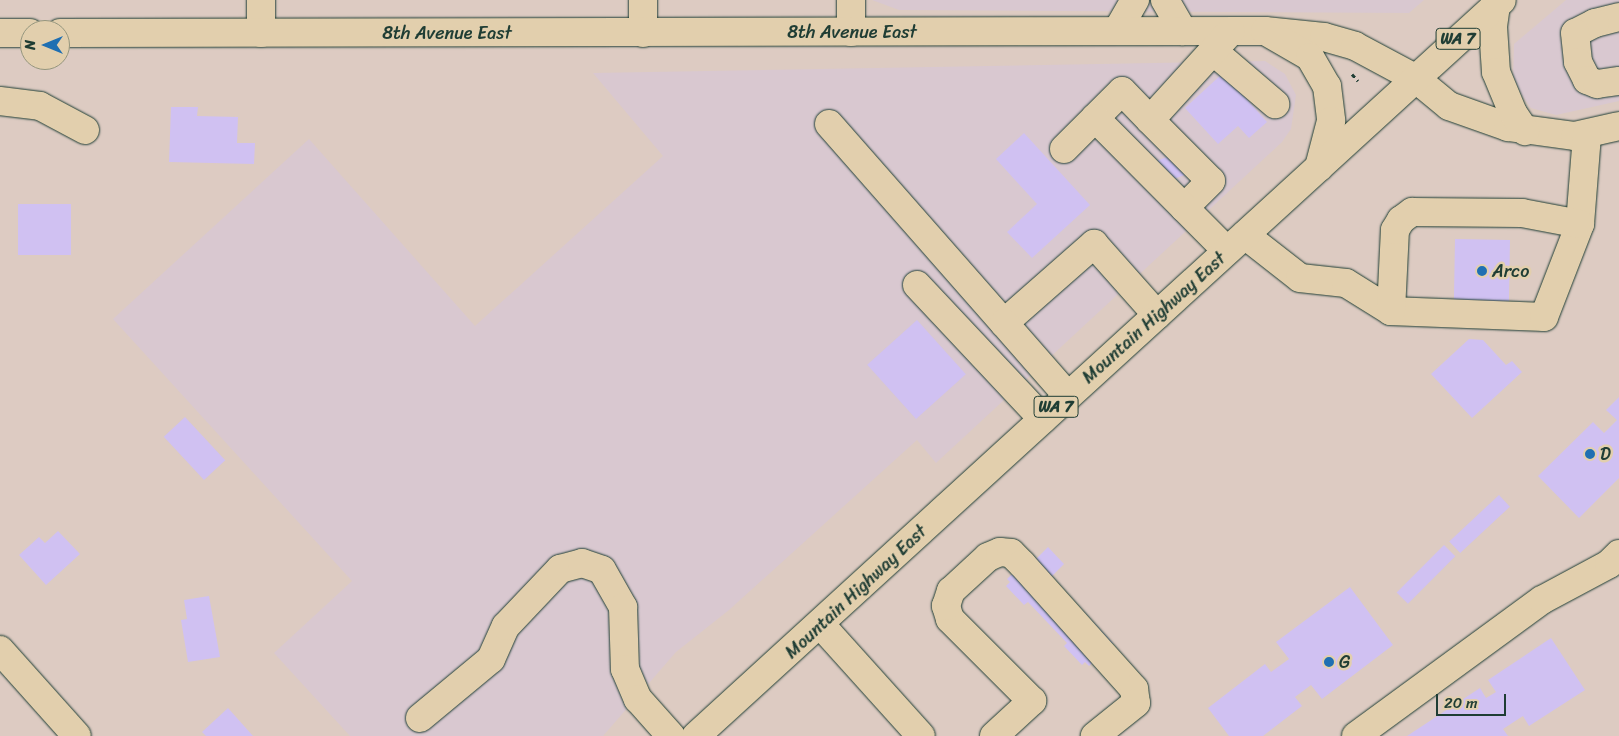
<!DOCTYPE html>
<html>
<head>
<meta charset="utf-8">
<style>
  body { margin:0 }
  #map { position:relative; width:1619px; height:736px; overflow:hidden; background:#ddcbc2; font-family:Sriracha,sans-serif }
  div>[style] { position:absolute }
  .built>* { inset:0; background:#d9c8d0 }
  .building>* { inset:0; background:#d0c1f2; transform-origin:0 0 }
  .path>* { height:3px; margin-top:-1.5px; transform-origin:0; background:repeating-linear-gradient(90deg,#1f3d34 0 4px,transparent 0 8px) }
  .roads { filter:drop-shadow(0 0 1px #1f3d34) drop-shadow(0 0 1px #1f3d34) }
  .minor>* { height:28px; margin:-14px; padding:0 14px; transform-origin:14px; border-radius:14px; background:#e2cfad }
  .major>* { height:28px; margin:-14px; padding:0 14px; transform-origin:14px; border-radius:14px; background:#e2cfad }
  .dots>* { width:14px; height:14px; translate:-50% -50%; box-sizing:border-box; border:2px solid #e2cfad; border-radius:50% }
  span { translate:-50% -50%; white-space:nowrap; text-align:center; line-height:1.15; -webkit-text-stroke:5px #e2cfad; paint-order:stroke }
  .shield-label span { padding:1px 4px; background:#e2cfad; border:1px solid; border-radius:4px; -webkit-text-stroke-width:0 }
  .shield-label { font-size:16px; color:#1f3d34; font-weight:700 }
  .street-label { font-size:18px; color:#1f3d34 }
  .poi-label { font-size:18px; color:#1f3d34 }
  .left { translate:0 -50%; text-align:left }
  .north { position:absolute; left:20px; top:20px; width:50px; height:50px; box-sizing:border-box; background:#e2cfad; border:1px solid #94957d; border-radius:50%; rotate:270deg; font-size:14px; font-weight:700; line-height:20px; text-align:center; color:#1f3d34 }
  .north::after { content:''; display:block; margin:auto; width:18px; height:22px; background:#1f6fb2; clip-path:polygon(50% 0,100% 100%,50% 72%,0 100%) }
  .scale { position:absolute; left:1436px; top:694px; width:70px; height:22px; box-sizing:border-box; border:2px solid #1f3d34; border-top:0; padding-left:6px; font-size:15px; line-height:18px; white-space:nowrap; color:#1f3d34; -webkit-text-stroke:4px #e2cfad; paint-order:stroke }
</style>
</head>
<body>
<div id="map">
  <div class="built">
    <i style="clip-path:polygon(872px 0,1424px 0,1409px 13px,899px 10px)"></i>
    <i style="clip-path:polygon(1566px 0,1619px 0,1619px 101px,1556px 115px,1531px 108px,1513px 82px,1514px 44px)"></i>
    <i style="clip-path:polygon(1265px 61px,1285px 74px,1296px 95px,1291px 129px,1282px 142px,936px 463px,917px 440px,729px 610px,676px 652px,603px 736px,350px 736px,274px 653px,352px 581px,113px 319px,309px 139px,475px 326px,663px 156px,593px 73px)"></i>
  </div>
  <div class="building">
    <i style="clip-path:polygon(1223px 73px,1267px 122px,1249px 138px,1238px 126px,1218px 144px,1185px 108px)"></i>
    <i style="clip-path:polygon(171px 107px,198px 107px,197px 116px,238px 117px,237px 143px,255px 143px,254px 164px,169px 162px)"></i>
    <i style="clip-path:polygon(1024px 133px,1090px 205px,1032px 258px,1007px 232px,1037px 204px,996px 159px)"></i>
    <i style="left:1178px;top:153px;width:23px;height:27px;rotate:70deg"></i>
    <i style="left:18px;top:204px;width:53px;height:51px"></i>
    <i style="left:1455px;top:239px;width:55px;height:63px;rotate:1deg"></i>
    <i style="left:917px;top:320px;width:73px;height:67px;rotate:48deg"></i>
    <i style="clip-path:polygon(1469px 339px,1483px 340px,1506px 365px,1512px 361px,1522px 372px,1472px 418px,1431px 374px)"></i>
    <i style="clip-path:polygon(1619px 397px,1619px 478px,1579px 518px,1538px 476px,1593px 422px,1604px 433px,1617px 420px,1606px 410px)"></i>
    <i style="left:185px;top:417px;width:59px;height:29px;rotate:47deg"></i>
    <i style="left:1499px;top:495px;width:16px;height:68px;rotate:47deg"></i>
    <i style="clip-path:polygon(58px 531px,80px 554px,46px 585px,19px 555px,39px 537px,45px 543px)"></i>
    <i style="left:1444px;top:545px;width:16px;height:67px;rotate:45deg"></i>
    <i style="clip-path:polygon(1048px 547px,1064px 564px,1051px 577px,1113px 643px,1089px 666px,1085px 662px,1082px 665px,1064px 646px,1067px 643px,1028px 602px,1024px 605px,1006px 586px,1010px 582px,1007px 579px,1031px 556px,1035px 560px)"></i>
    <i style="clip-path:polygon(1350px 587px,1393px 645px,1322px 699px,1311px 685px,1295px 697px,1302px 706px,1263px 736px,1229px 736px,1208px 708px,1265px 664px,1271px 672px,1289px 659px,1276px 642px)"></i>
    <i style="clip-path:polygon(209px 596px,220px 657px,188px 662px,181px 620px,187px 619px,184px 600px)"></i>
    <i style="clip-path:polygon(1551px 638px,1585px 690px,1529px 726px,1523px 716px,1503px 729px,1508px 736px,1407px 736px,1480px 688px,1486px 698px,1496px 692px,1488px 680px)"></i>
    <i style="clip-path:polygon(228px 708px,253px 736px,206px 736px,202px 732px)"></i>
  </div>
  <div class="path">
    <i style="left:1352px;top:74px;width:9px;rotate:49deg"></i>
  </div>
  <div class="roads">
    <div class="minor">
      <i style="left:261px;top:0;width:33px;rotate:90deg"></i>
      <i style="left:643px;top:0;width:33px;rotate:90deg"></i>
      <i style="left:851px;top:0;width:32px;rotate:90deg"></i>
      <i style="left:1165px;top:0;width:36px;rotate:60deg"></i>
      <i style="left:1619px;top:17px;width:25px;rotate:166deg"></i>
      <i style="left:1595px;top:23px;width:22px;rotate:153deg"></i>
      <i style="left:1575px;top:33px;width:29px;rotate:84deg"></i>
      <i style="left:1578px;top:62px;width:20px;rotate:63deg"></i>
      <i style="left:1587px;top:80px;width:11px;rotate:22deg"></i>
      <i style="left:1597px;top:84px;width:22px;rotate:-8deg"></i>
      <i style="left:1117px;top:31px;width:36px;rotate:-60deg"></i>
      <i style="left:0;top:33px;width:30px"></i>
      <i style="left:60px;top:33px;width:1205px;rotate:-0.1deg"></i>
      <i style="left:1265px;top:31px;width:59px;rotate:5.8deg"></i>
      <i style="left:1324px;top:37px;width:32px;rotate:16deg"></i>
      <i style="left:1355px;top:46px;width:68px;rotate:28.1deg"></i>
      <i style="left:1415px;top:78px;width:44px;rotate:39.5deg"></i>
      <i style="left:1449px;top:106px;width:63px;rotate:19.6deg"></i>
      <i style="left:1508px;top:127px;width:68px;rotate:7.7deg"></i>
      <i style="left:1575px;top:136px;width:45px;rotate:-12.8deg"></i>
      <i style="left:1213px;top:51px;width:82px;rotate:40.5deg"></i>
      <i style="left:0;top:101px;width:40px;rotate:7.1deg"></i>
      <i style="left:40px;top:106px;width:51px;rotate:28.1deg"></i>
      <i style="left:1095px;top:118px;width:38px;rotate:-45deg"></i>
      <i style="left:1122px;top:91px;width:40px;rotate:46deg"></i>
      <i style="left:1150px;top:120px;width:86px;rotate:45deg"></i>
      <i style="left:1211px;top:181px;width:38px;rotate:135deg"></i>
      <i style="left:1150px;top:120px;width:120px;rotate:-47.7deg"></i>
      <i style="left:829px;top:124px;width:265px;rotate:48.7deg"></i>
      <i style="left:1004px;top:323px;width:120px;rotate:-41.3deg"></i>
      <i style="left:1094px;top:244px;width:95px;rotate:48.4deg"></i>
      <i style="left:1064px;top:149px;width:44px;rotate:-45deg"></i>
      <i style="left:1095px;top:118px;width:187px;rotate:45.2deg"></i>
      <i style="left:1245px;top:235px;width:70px;rotate:38deg"></i>
      <i style="left:1300px;top:278px;width:46px;rotate:6.2deg"></i>
      <i style="left:1346px;top:283px;width:53px;rotate:31.9deg"></i>
      <i style="left:1391px;top:311px;width:153px;rotate:2.2deg"></i>
      <i style="left:1544px;top:317px;width:100px;rotate:-68.8deg"></i>
      <i style="left:1580px;top:224px;width:89px;rotate:-85.5deg"></i>
      <i style="left:917px;top:285px;width:184px;rotate:46.8deg"></i>
      <i style="left:1391px;top:311px;width:81px;rotate:-87.2deg"></i>
      <i style="left:1395px;top:230px;width:12px;rotate:-59deg"></i>
      <i style="left:1401px;top:220px;width:14px;rotate:-36deg"></i>
      <i style="left:1412px;top:212px;width:110px;rotate:0.5deg"></i>
      <i style="left:1522px;top:213px;width:59px;rotate:10.7deg"></i>
      <i style="left:1004px;top:323px;width:97px;rotate:48.8deg"></i>
      <i style="left:821px;top:625px;width:149px;rotate:48deg"></i>
      <i style="left:0;top:650px;width:115px;rotate:48.2deg"></i>
      <i style="left:420px;top:718px;width:92px;rotate:-39.7deg"></i>
      <i style="left:491px;top:659px;width:36px;rotate:-66deg"></i>
      <i style="left:506px;top:626px;width:79px;rotate:-46.5deg"></i>
      <i style="left:560px;top:569px;width:23px;rotate:-15deg"></i>
      <i style="left:582px;top:563px;width:21px;rotate:19deg"></i>
      <i style="left:602px;top:570px;width:43px;rotate:60.4deg"></i>
      <i style="left:623px;top:607px;width:62px;rotate:88.2deg"></i>
      <i style="left:625px;top:669px;width:33px;rotate:67deg"></i>
      <i style="left:638px;top:699px;width:50px;rotate:48.3deg"></i>
      <i style="left:994px;top:736px;width:52px;rotate:-42.6deg"></i>
      <i style="left:1032px;top:701px;width:116px;rotate:-135deg"></i>
      <i style="left:950px;top:619px;width:14px;rotate:-107deg"></i>
      <i style="left:946px;top:606px;width:16px;rotate:-72deg"></i>
      <i style="left:951px;top:591px;width:50px;rotate:-42.6deg"></i>
      <i style="left:988px;top:557px;width:13px;rotate:-23deg"></i>
      <i style="left:1000px;top:552px;width:11px;rotate:5deg"></i>
      <i style="left:1011px;top:553px;width:16px;rotate:45deg"></i>
      <i style="left:1022px;top:564px;width:168px;rotate:48.1deg"></i>
      <i style="left:1134px;top:689px;width:14px;rotate:82deg"></i>
      <i style="left:1136px;top:703px;width:53px;rotate:141.2deg"></i>
      <i style="left:1356px;top:736px;width:230px;rotate:-36.2deg"></i>
      <i style="left:1542px;top:600px;width:76px;rotate:-28.2deg"></i>
      <i style="left:1609px;top:564px;width:14px;rotate:-45deg"></i>
    </div>
    <div class="major">
      <i style="left:1496px;top:5px;width:22px;rotate:98deg"></i>
      <i style="left:1493px;top:27px;width:45px;rotate:86.2deg"></i>
      <i style="left:1496px;top:72px;width:44px;rotate:67.5deg"></i>
      <i style="left:1513px;top:113px;width:22px;rotate:56deg"></i>
      <i style="left:1265px;top:31px;width:52px;rotate:30deg"></i>
      <i style="left:1310px;top:57px;width:34px;rotate:60deg"></i>
      <i style="left:1327px;top:86px;width:35px;rotate:83deg"></i>
      <i style="left:1331px;top:121px;width:48px;rotate:104.6deg"></i>
      <i style="left:696px;top:736px;width:1091px;rotate:-42.4deg"></i>
    </div>
  </div>
  <div class="dots">
    <i style="left:1482px;top:271px;background:#1f6fb2"></i>
    <i style="left:1590px;top:454px;background:#1f6fb2"></i>
    <i style="left:1329px;top:662px;background:#1f6fb2"></i>
  </div>
  <div class="shield-label">
    <span style="left:1458px;top:39px">WA 7</span>
    <span style="left:1056px;top:407px">WA 7</span>
  </div>
  <div class="street-label">
    <span style="left:852px;top:32px">8th Avenue East</span>
    <span style="left:447px;top:33px">8th Avenue East</span>
    <span style="left:1154px;top:318px;rotate:-42deg">Mountain Highway East</span>
    <span style="left:856px;top:592px;rotate:-43deg">Mountain Highway East</span>
  </div>
  <div class="poi-label">
    <span class="left" style="left:1492px;top:271px">Arco</span>
    <span class="left" style="left:1600px;top:454px">D</span>
    <span class="left" style="left:1339px;top:662px">G</span>
  </div>
  <div class="north">N</div>
  <div class="scale">20 m</div>
</div>
</body>
</html>
